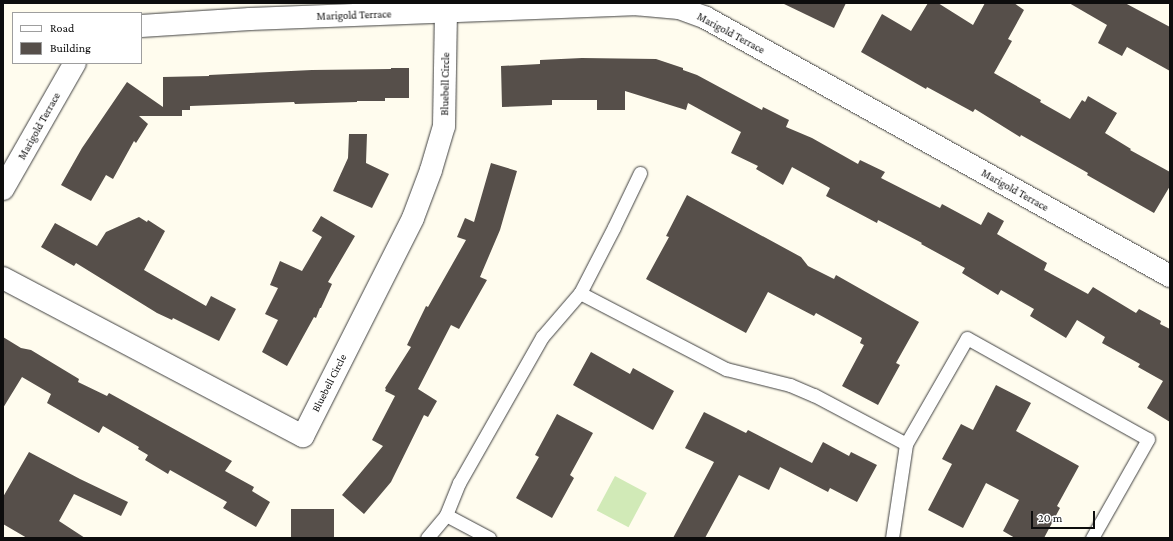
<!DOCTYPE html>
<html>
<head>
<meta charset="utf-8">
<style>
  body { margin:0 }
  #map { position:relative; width:1173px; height:541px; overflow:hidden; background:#fffcee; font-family:"Crimson Pro",serif }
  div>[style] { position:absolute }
  .green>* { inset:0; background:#d1eab7; transform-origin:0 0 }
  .building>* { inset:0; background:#564f4a; transform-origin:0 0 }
  .roads { filter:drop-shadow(0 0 1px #404040) drop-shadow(0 0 1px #404040) }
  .lane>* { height:13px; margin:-6.5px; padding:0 6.5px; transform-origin:6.5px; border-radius:6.5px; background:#fff }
  .street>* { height:22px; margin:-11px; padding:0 11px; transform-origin:11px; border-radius:11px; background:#fff }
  span { translate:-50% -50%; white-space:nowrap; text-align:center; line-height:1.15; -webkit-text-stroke:4px #fff; paint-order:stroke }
  .street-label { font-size:11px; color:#0d0d0d }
  .frame { position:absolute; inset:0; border:4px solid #0d0d0d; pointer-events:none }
  .legend { position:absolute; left:12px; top:12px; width:130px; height:52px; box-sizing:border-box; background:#fff; border:1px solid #9e9e9e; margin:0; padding:5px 7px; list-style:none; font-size:12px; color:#0d0d0d }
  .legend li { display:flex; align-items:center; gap:8px; height:20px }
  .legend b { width:20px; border:1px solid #9e9e9e }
  .scale { position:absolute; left:1031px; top:511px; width:64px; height:18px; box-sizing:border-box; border:2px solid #0d0d0d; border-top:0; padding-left:5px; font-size:12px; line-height:14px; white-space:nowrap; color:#0d0d0d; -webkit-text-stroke:3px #fff; paint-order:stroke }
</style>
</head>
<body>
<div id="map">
  <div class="green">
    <i style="left:615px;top:476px;width:36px;height:39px;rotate:28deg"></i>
  </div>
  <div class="building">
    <i style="clip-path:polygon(782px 3px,846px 3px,834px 28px)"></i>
    <i style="clip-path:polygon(928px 3px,938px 3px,973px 25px,985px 3px,1014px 3px,1024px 10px,1008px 39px,1012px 41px,994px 73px,1041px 100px,1040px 102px,1070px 119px,1082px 100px,1085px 102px,1088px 96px,1117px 113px,1105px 133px,1131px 149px,1130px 150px,1170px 172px,1170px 186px,1154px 213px,1087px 175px,1088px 173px,1021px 135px,1020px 137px,975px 109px,973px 112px,927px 87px,926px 89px,861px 52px,882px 14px,911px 31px)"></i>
    <i style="clip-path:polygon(1069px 3px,1125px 3px,1170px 27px,1170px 71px,1127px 47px,1122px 56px,1098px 43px,1107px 25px)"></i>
    <i style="clip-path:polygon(582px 58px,656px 59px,683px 68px,683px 70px,697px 75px,762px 110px,763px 107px,789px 120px,786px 127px,812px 138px,858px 164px,860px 160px,885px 172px,881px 178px,940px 208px,942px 204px,981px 225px,988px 212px,1004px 221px,997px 234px,1047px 263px,1044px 270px,1088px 294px,1093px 287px,1136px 313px,1139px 309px,1161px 321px,1160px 324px,1170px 329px,1170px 422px,1147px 408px,1163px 381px,1138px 367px,1140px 364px,1102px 343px,1105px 337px,1077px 320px,1066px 338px,1030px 316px,1034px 309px,1001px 290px,998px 295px,962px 273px,965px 268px,921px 244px,922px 243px,878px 220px,877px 223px,826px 196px,830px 188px,792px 167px,783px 185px,756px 169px,758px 166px,731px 153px,741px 132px,688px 103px,686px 110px,625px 91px,625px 110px,597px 110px,597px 100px,552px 100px,552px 105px,502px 107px,501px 66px,540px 64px,540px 60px)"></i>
    <i style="clip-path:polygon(391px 68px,409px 68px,409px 98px,385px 98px,385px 101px,357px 101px,357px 102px,295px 104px,294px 102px,190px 106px,190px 110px,182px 110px,182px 116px,139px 116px,148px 124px,136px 143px,134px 141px,113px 179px,106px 175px,91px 201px,61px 185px,82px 148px,127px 82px,163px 107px,163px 77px,209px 76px,209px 75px,312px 70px,391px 69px)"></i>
    <i style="clip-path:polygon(349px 134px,367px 134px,366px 163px,389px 174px,372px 208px,333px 191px,348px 158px)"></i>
    <i style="clip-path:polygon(491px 163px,517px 171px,500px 230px,480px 277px,487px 280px,459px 329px,451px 325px,418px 389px,437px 401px,428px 417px,424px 415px,391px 482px,364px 514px,342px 495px,383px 446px,372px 440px,395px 396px,385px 391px,386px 389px,385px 388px,411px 347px,407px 345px,426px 306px,428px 307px,466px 240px,457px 237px,465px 218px,474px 222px)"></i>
    <i style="clip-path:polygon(687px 195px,801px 257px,808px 266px,834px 279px,836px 275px,919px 322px,896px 363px,900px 365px,878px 405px,842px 386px,864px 345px,860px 343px,862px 338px,816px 313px,814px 316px,768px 292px,746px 333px,646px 279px,669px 237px,666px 236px)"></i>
    <i style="clip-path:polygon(321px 216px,355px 236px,328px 282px,332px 284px,321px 308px,320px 308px,316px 318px,314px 317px,287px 366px,262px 352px,278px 320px,265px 314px,278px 288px,270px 285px,280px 261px,302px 271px,322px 237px,312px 231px)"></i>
    <i style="clip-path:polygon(139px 217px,147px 222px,148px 220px,165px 231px,144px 270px,206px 306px,211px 296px,236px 309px,219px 341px,173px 318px,172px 320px,157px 313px,76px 263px,74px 266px,41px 247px,55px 223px,97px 246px,106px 232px)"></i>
    <i style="clip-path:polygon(3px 337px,21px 348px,31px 350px,79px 379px,78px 382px,107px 396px,109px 393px,232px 461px,225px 471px,254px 487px,252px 491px,270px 502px,256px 527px,223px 508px,227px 502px,170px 470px,168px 474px,145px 460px,148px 455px,138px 449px,139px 447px,103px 426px,99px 433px,47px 403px,51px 394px,22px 377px,3px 408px)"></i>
    <i style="clip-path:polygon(591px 352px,630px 374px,633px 368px,674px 391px,653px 430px,573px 385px)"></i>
    <i style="clip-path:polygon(996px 385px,1031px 403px,1016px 431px,1079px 466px,1057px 506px,1060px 508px,1044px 538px,1015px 538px,1003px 531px,1019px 500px,986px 483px,963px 528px,928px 510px,952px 464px,942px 459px,961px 424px,973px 430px)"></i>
    <i style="clip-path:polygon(704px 412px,746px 433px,748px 430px,812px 463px,823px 442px,849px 456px,851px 452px,877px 465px,857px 502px,830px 488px,828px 492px,780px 467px,769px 490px,739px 475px,705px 538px,673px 538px,714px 462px,685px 448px)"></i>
    <i style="clip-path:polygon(557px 414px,593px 433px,570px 475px,574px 478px,552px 518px,516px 498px,539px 457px,535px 455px)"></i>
    <i style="clip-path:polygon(29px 452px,80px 479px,128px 502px,121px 516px,74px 494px,59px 521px,85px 538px,27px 538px,3px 524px,3px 497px)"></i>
    <i style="left:291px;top:509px;width:43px;height:29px"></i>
  </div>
  <div class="roads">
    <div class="lane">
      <i style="left:580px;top:293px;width:165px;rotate:27.5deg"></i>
      <i style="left:726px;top:369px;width:66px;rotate:14deg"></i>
      <i style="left:790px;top:385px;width:26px;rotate:23deg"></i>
      <i style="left:814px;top:395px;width:104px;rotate:28deg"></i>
      <i style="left:446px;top:515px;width:49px;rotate:28.1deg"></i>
      <i style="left:427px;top:538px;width:30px;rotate:-50deg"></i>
      <i style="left:446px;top:515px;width:35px;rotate:-68deg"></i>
      <i style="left:459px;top:483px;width:168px;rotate:-60.4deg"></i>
      <i style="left:542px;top:337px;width:58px;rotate:-49.2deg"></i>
      <i style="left:580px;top:293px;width:74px;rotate:-62.7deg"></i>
      <i style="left:614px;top:227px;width:60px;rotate:-64.3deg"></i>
      <i style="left:892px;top:538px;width:95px;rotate:-81.5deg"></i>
      <i style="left:906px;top:444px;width:122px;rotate:-60.1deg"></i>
      <i style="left:967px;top:338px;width:207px;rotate:29.2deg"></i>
      <i style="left:1148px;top:439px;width:114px;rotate:119.5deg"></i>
    </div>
    <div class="street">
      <i style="left:141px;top:26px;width:109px;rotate:-3.7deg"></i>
      <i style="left:250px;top:19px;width:383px;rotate:-2.2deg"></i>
      <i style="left:633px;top:4px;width:46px;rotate:5deg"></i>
      <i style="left:679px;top:8px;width:29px;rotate:20deg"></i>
      <i style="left:706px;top:18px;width:531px;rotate:29.08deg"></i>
      <i style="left:3px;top:189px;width:145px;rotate:-60.3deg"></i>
      <i style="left:3px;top:278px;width:339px;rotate:27.8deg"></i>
      <i style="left:303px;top:436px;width:244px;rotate:-63.2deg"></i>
      <i style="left:413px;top:218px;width:51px;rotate:-69.4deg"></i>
      <i style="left:431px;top:170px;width:46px;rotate:-73.5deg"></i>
      <i style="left:444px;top:126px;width:115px;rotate:-89deg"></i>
    </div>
  </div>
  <div class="street-label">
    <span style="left:354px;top:15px;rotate:-2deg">Marigold Terrace</span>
    <span style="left:731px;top:33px;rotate:28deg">Marigold Terrace</span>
    <span style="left:445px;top:84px;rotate:-89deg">Bluebell Circle</span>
    <span style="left:39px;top:126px;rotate:-61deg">Marigold Terrace</span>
    <span style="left:1015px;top:190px;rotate:29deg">Marigold Terrace</span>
    <span style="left:329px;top:383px;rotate:-63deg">Bluebell Circle</span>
  </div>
  <div class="frame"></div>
  <ul class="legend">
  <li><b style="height:5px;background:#fff"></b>Road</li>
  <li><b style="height:11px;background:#564f4a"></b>Building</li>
  </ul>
  <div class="scale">20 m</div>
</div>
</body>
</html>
